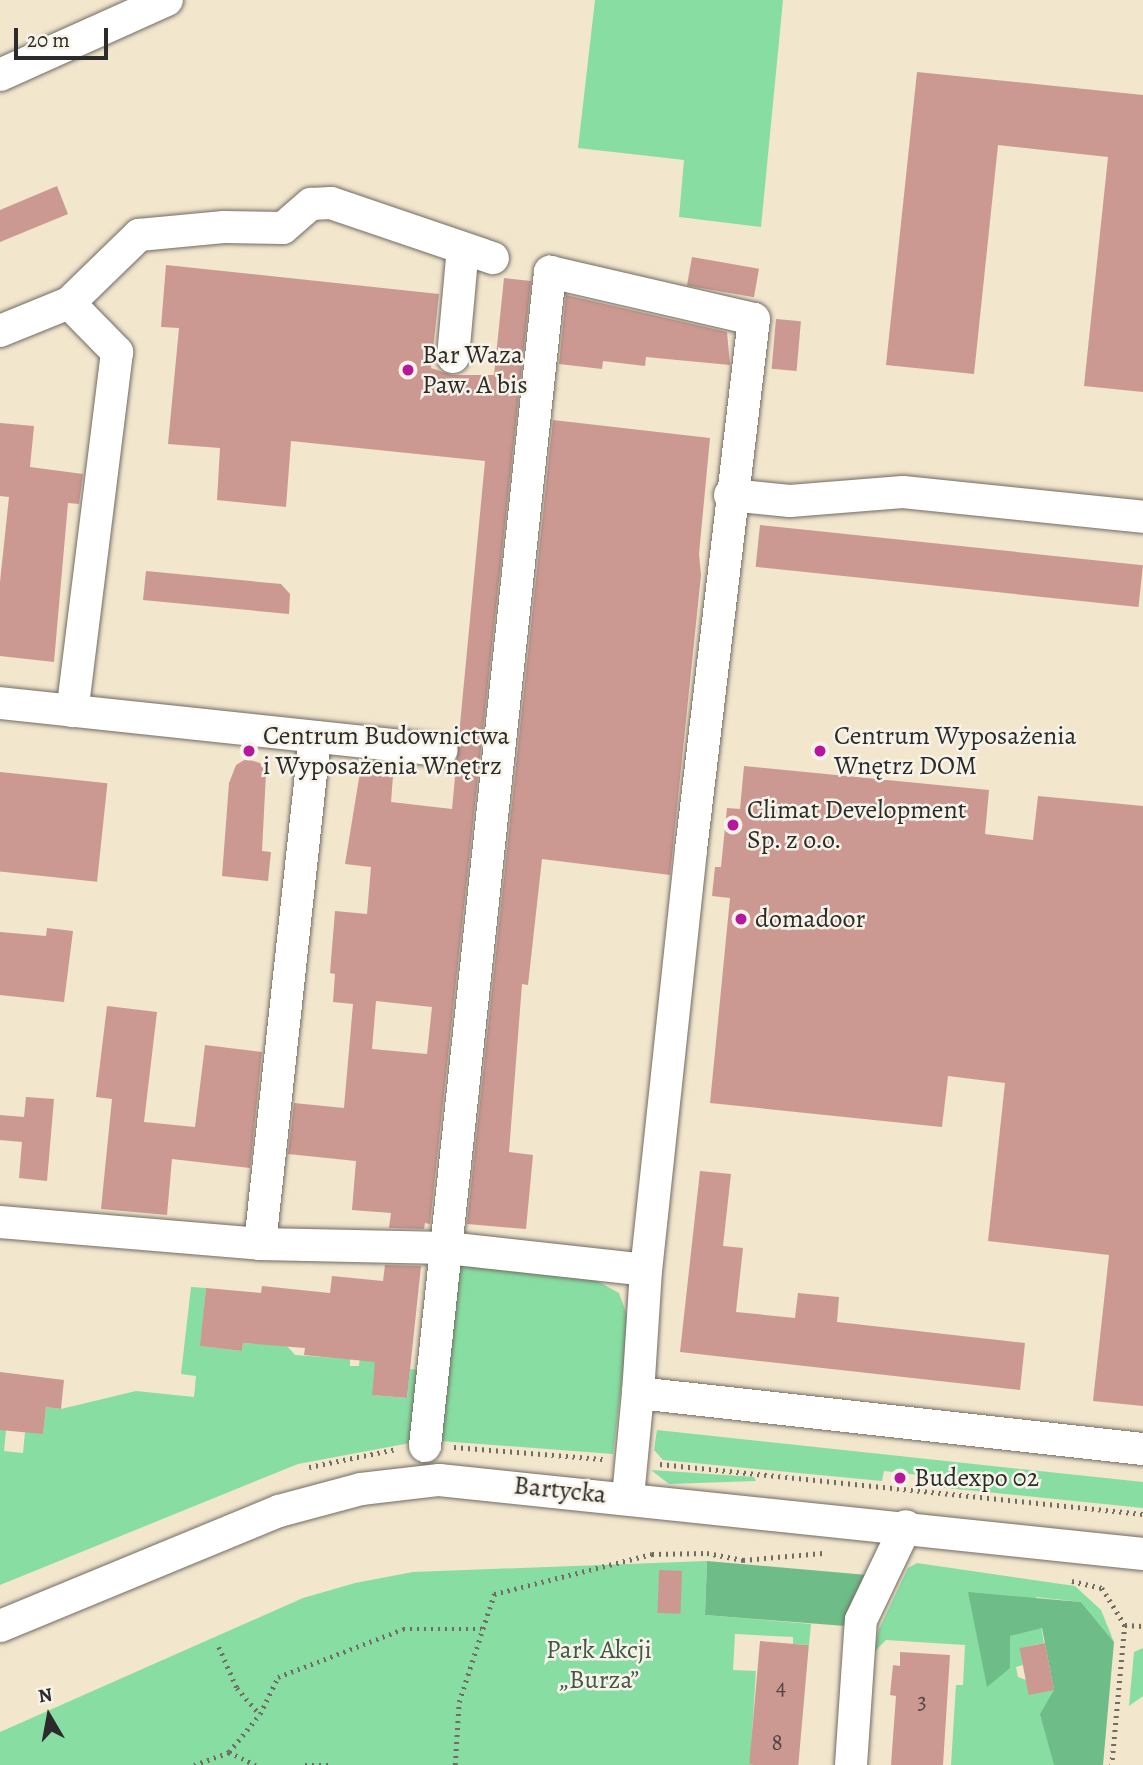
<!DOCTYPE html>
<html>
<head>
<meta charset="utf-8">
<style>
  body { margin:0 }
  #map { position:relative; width:1143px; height:1765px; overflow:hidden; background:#f2e6cd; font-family:Alegreya,serif }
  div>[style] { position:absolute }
  .green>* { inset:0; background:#88dea2 }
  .forest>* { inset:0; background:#6ebd88 }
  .building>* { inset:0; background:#cb9992; transform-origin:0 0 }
  .path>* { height:4.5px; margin-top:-2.25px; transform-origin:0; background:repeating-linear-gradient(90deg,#716c64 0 2px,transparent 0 7px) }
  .roads { filter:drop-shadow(0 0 2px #716c64) drop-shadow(0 0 2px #716c64) }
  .minor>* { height:32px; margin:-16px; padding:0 16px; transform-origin:16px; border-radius:16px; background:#fff }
  .dots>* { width:19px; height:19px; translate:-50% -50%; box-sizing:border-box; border:4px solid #f7f3e8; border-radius:50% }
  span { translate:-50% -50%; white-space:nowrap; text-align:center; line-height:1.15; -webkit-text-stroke:5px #f7f3e8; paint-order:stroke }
  .number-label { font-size:23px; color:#534645 }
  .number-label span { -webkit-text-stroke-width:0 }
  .poi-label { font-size:26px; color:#2b2b2b }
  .left { translate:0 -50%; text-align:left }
  .street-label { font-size:26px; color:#2b2b2b }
  .park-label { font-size:26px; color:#425849 }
  .north { position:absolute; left:14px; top:1681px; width:70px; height:70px; -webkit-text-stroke:5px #f7f3e8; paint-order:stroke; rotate:350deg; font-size:19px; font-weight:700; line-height:28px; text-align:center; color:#2b2b2b }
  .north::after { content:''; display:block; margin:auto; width:24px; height:32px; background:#2b2b2b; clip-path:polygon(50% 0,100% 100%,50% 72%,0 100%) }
  .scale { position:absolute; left:14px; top:28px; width:94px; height:32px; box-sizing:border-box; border:4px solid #2b2b2b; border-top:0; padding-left:9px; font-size:21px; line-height:24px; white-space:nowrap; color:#2b2b2b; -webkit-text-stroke:5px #f7f3e8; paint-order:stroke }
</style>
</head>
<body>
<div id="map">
  <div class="green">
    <i style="clip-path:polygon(595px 0,783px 0,761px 227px,679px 217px,684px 160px,578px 148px)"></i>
    <i style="clip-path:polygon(459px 1264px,590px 1277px,619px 1293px,629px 1321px,613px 1454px,440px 1441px)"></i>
    <i style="clip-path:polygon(367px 1280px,383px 1282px,373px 1395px,407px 1398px,410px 1369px,418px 1370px,410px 1443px,298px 1464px,0 1585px,0 1430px,6px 1430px,4px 1451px,23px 1453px,25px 1432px,43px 1433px,46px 1407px,61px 1409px,136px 1391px,194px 1397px,196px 1376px,181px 1374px,191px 1287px,206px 1288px,201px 1346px,242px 1351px,243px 1343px,287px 1346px,295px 1355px,350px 1359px,350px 1366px,359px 1366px)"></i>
    <i style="clip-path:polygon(657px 1430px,1143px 1482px,1143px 1508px,936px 1487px,936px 1479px,928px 1476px,884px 1471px,882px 1481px,663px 1460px,654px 1450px)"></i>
    <i style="clip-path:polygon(651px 1470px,754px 1477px,756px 1481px,669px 1484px)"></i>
    <i style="clip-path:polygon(707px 1561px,705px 1615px,811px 1624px,809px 1645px,793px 1644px,793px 1637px,735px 1634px,733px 1670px,756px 1671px,750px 1765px,0 1765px,0 1732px,303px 1598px,355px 1583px,413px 1572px)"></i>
    <i style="clip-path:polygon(917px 1563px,1075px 1586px,1101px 1610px,1114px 1642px,1081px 1602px,1036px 1597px,1044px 1643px,1020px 1648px,1023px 1665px,1016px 1667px,1018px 1677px,1054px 1690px,1069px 1765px,951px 1765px,956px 1685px,963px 1685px,965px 1645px,886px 1640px,874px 1652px,879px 1629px,908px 1568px)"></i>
    <i style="clip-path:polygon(1143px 1648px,1143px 1696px,1129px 1706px,1134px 1652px)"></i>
  </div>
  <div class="forest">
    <i style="clip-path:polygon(707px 1561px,867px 1575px,845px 1626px,705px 1615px)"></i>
    <i style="clip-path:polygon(968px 1592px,1081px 1602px,1114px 1642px,1103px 1765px,1054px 1765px,1040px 1714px,1054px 1690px,1042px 1628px,1010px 1636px,1010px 1668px,987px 1687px)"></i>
  </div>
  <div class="building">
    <i style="clip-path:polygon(917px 72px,1143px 95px,1143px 392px,1084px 386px,1108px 157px,998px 145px,974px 374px,886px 365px)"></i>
    <i style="clip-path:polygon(57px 186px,68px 214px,0 242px,0 210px)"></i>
    <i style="left:692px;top:257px;width:68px;height:29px;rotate:10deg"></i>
    <i style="clip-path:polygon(evenodd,166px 265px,439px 294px,431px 368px,452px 375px,494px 375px,504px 278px,531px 281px,430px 1224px,425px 1223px,424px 1229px,389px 1228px,391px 1213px,352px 1210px,356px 1161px,288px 1154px,294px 1103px,344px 1108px,353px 1004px,333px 1002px,335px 974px,330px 973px,335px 911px,367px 914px,371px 867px,345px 864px,362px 760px,394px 763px,391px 802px,452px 809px,485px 461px,291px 441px,286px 507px,217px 500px,220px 448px,168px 444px,179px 328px,161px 327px,166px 265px,376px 1001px,432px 1007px,427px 1054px,372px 1049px,376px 1001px)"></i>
    <i style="clip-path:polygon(566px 295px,727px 332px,730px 365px,646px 357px,645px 366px,603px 361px,602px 369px,559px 364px)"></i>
    <i style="left:776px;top:319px;width:25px;height:50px;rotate:5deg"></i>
    <i style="clip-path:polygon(553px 420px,710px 438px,699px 554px,701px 575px,670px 875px,542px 859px,528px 985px,522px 984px,509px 1152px,533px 1155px,526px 1229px,467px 1224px)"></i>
    <i style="clip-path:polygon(0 423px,34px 426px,30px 467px,83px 474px,79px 504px,68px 503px,54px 662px,0 656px,0 582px,9px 497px,0 496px)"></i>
    <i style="left:760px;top:525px;width:385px;height:42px;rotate:6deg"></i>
    <i style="clip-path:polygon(146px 571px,281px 584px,290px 594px,289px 614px,143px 600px)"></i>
    <i style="clip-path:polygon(246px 759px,260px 763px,266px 773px,262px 851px,271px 852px,268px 881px,222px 876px,229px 783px,236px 765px)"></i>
    <i style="clip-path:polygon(744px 766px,989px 790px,985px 834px,1033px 840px,1038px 796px,1143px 806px,1143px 1406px,1093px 1401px,1109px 1255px,988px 1241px,1005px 1083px,948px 1076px,942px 1127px,710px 1103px,730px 898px,712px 896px,715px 867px,721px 867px,727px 808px,740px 809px)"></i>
    <i style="left:0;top:772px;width:108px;height:99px;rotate:6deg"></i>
    <i style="clip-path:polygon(47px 928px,73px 931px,64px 1002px,0 995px,0 932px,46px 936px)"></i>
    <i style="clip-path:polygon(107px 1006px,157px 1012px,144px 1122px,195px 1127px,205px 1045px,262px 1052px,250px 1168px,172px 1159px,167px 1215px,101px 1209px,112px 1099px,96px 1097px)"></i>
    <i style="clip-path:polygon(26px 1097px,54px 1099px,47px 1181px,19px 1178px,22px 1142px,0 1140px,0 1115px,24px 1117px)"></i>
    <i style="clip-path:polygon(700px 1171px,731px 1174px,723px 1246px,743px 1248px,736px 1312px,795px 1318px,798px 1293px,839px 1297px,837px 1322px,1025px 1343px,1020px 1390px,680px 1352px)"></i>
    <i style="clip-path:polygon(385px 1265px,421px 1266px,407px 1398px,372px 1395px,375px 1362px,304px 1355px,305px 1348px,243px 1343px,242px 1351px,200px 1346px,206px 1288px,261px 1293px,262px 1286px,330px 1293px,332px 1276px,383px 1281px)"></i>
    <i style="clip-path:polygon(0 1372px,64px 1380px,61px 1409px,46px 1407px,43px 1434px,0 1430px)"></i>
    <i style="left:659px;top:1570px;width:23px;height:43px;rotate:2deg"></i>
    <i style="left:760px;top:1641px;width:49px;height:124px;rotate:5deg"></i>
    <i style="left:1045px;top:1643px;width:48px;height:26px;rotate:79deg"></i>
    <i style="clip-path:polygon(900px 1652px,950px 1655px,943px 1765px,891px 1765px,896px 1696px,890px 1695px,893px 1665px,900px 1666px)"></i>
  </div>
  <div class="path">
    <i style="left:454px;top:1447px;width:149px;rotate:4.6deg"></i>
    <i style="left:660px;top:1464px;width:486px;rotate:5.9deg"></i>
    <i style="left:309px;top:1467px;width:90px;rotate:-11.6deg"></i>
    <i style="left:1072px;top:1581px;width:31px;rotate:13deg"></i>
    <i style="left:1102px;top:1588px;width:44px;rotate:58.1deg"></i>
    <i style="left:1125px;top:1625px;width:141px;rotate:95.3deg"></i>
    <i style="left:1125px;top:1625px;width:18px;rotate:3deg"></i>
    <i style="left:219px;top:1647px;width:45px;rotate:66.3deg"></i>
    <i style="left:237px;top:1688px;width:35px;rotate:49deg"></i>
    <i style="left:229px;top:1752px;width:30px;rotate:26deg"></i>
    <i style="left:194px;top:1765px;width:37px;rotate:-20deg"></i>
    <i style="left:229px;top:1752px;width:49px;rotate:-50.8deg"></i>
    <i style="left:260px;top:1714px;width:41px;rotate:-64.1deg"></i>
    <i style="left:278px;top:1677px;width:134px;rotate:-21deg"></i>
    <i style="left:403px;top:1629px;width:78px"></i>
    <i style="left:305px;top:1765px;width:26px"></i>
    <i style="left:455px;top:1765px;width:63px;rotate:-86.4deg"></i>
    <i style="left:459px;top:1702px;width:114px;rotate:-72deg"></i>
    <i style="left:494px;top:1594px;width:163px;rotate:-14.2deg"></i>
    <i style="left:652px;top:1554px;width:55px;rotate:-1deg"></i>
    <i style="left:707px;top:1553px;width:37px;rotate:11deg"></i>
    <i style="left:743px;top:1560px;width:80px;rotate:-5deg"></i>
  </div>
  <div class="roads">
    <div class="minor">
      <i style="left:0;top:75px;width:183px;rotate:-24.2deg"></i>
      <i style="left:69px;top:303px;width:69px;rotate:45.6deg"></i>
      <i style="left:117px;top:352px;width:362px;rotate:97.1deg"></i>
      <i style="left:0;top:331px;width:74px;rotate:-22.1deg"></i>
      <i style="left:69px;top:303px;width:98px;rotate:-44.2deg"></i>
      <i style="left:139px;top:235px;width:85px;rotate:-5.4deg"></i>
      <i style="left:224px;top:227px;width:59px;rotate:1deg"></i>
      <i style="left:283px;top:228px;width:37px;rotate:-41deg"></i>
      <i style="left:311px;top:204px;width:20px;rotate:-3deg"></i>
      <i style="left:331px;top:203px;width:171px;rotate:18.8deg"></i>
      <i style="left:453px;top:357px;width:109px;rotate:-84.8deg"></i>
      <i style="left:730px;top:495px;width:60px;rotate:5.7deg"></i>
      <i style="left:790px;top:501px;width:113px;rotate:-4.6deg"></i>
      <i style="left:903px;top:492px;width:241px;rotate:5.9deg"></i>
      <i style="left:0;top:703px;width:444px;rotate:6.1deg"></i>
      <i style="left:0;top:1222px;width:261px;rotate:4.8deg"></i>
      <i style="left:260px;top:1244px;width:187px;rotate:1.2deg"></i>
      <i style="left:447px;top:1248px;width:200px;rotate:6.3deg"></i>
      <i style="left:260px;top:1244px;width:510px;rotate:-83.81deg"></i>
      <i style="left:425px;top:1446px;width:1181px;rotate:-83.92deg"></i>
      <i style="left:550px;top:272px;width:209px;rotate:13deg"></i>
      <i style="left:754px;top:319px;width:535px;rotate:96.77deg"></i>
      <i style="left:691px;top:850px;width:422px;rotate:96.1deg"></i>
      <i style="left:646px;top:1270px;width:123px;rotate:93.7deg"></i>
      <i style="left:638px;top:1393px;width:508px;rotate:6.33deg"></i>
      <i style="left:628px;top:1497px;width:104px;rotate:-84.5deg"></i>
      <i style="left:0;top:1626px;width:302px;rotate:-22.4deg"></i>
      <i style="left:279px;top:1511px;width:85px;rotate:-15deg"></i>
      <i style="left:361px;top:1489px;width:79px;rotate:-6.6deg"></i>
      <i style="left:439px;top:1480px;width:708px;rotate:6deg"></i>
      <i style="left:851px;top:1765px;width:145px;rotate:-86.1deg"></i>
      <i style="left:861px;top:1620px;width:104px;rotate:-64.4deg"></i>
    </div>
  </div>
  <div class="dots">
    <i style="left:408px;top:370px;background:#b5179e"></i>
    <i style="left:249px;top:751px;background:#b5179e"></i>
    <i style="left:820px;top:751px;background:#b5179e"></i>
    <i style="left:733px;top:825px;background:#b5179e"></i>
    <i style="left:741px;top:919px;background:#b5179e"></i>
    <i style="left:900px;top:1478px;background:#b5179e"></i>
  </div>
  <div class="number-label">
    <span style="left:781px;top:1687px">4</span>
    <span style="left:922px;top:1702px">3</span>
    <span style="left:777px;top:1743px">8</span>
  </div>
  <div class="poi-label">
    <span class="left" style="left:422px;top:370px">Bar Waza<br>Paw. A bis</span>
    <span class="left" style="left:263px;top:751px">Centrum Budownictwa<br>i Wyposażenia Wnętrz</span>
    <span class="left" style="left:834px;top:751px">Centrum Wyposażenia<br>Wnętrz DOM</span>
    <span class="left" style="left:747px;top:825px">Climat Development<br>Sp. z o.o.</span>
    <span class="left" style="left:755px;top:919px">domadoor</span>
    <span class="left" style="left:914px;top:1478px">Budexpo 02</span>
  </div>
  <div class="street-label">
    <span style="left:560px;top:1490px;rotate:6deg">Bartycka</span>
  </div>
  <div class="park-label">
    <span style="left:599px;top:1665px">Park Akcji<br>„Burza”</span>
  </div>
  <div class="north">N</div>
  <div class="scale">20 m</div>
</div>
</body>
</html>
